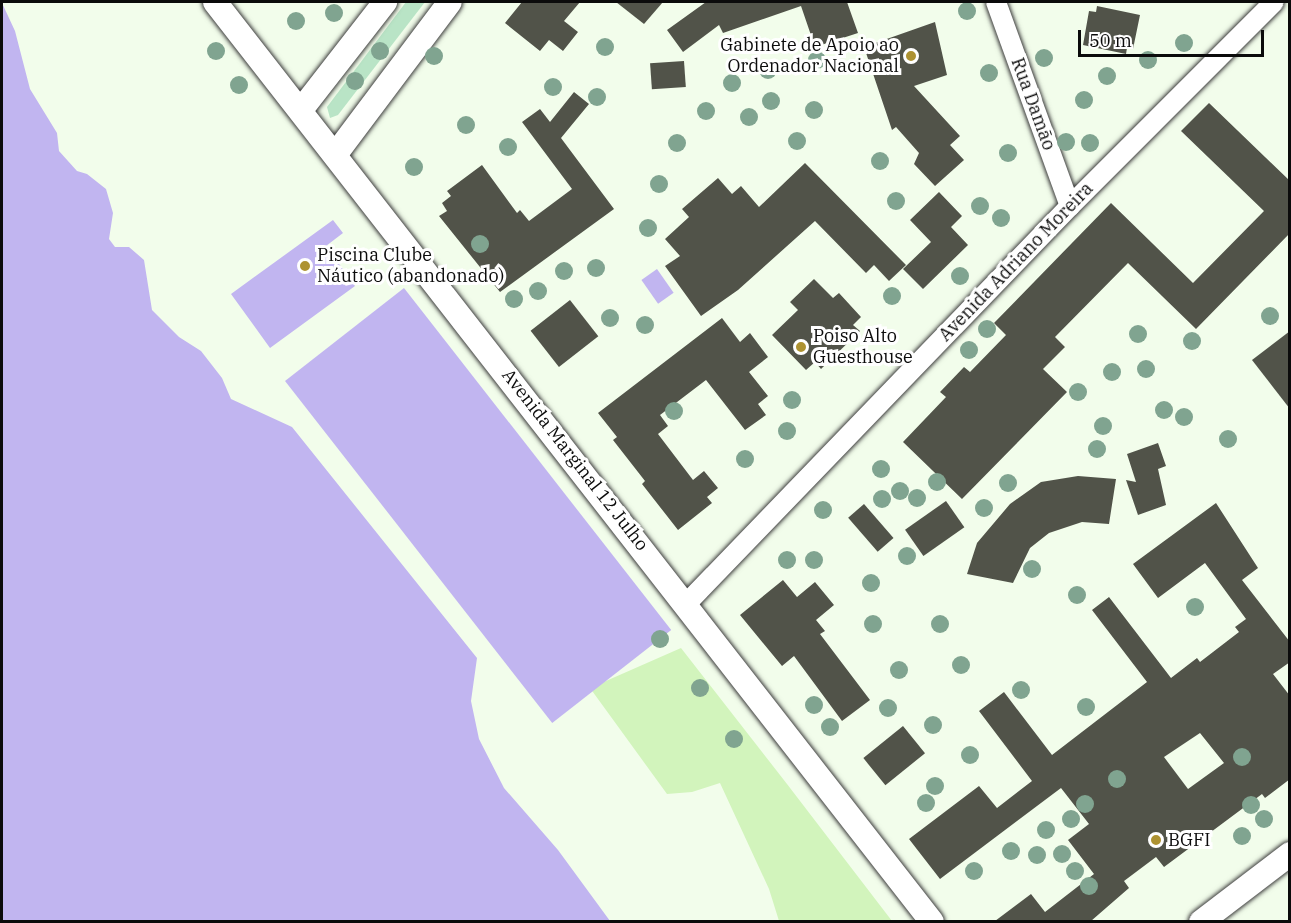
<!DOCTYPE html>
<html>
<head>
<meta charset="utf-8">
<style>
  body { margin:0 }
  #map { position:relative; width:1291px; height:923px; overflow:hidden; background:#f2fdeb; font-family:"IBM Plex Serif",serif }
  div>[style] { position:absolute }
  .green>* { inset:0; background:#b9e4c6 }
  .sand>* { inset:0; background:#d2f4bc }
  .water>* { inset:0; background:#c1b5f0; transform-origin:0 0 }
  .building>* { inset:0; background:#515349; transform-origin:0 0 }
  .roads { filter:drop-shadow(0 0 2px #3e3e3e) drop-shadow(0 0 2px #3e3e3e) }
  .minor>* { height:20px; margin:-10px; padding:0 10px; transform-origin:10px; border-radius:10px; background:#fff }
  .tertiary>* { height:24px; margin:-12px; padding:0 12px; transform-origin:12px; border-radius:12px; background:#fff }
  .trees>* { width:18px; height:18px; margin:-9px; border-radius:50%; background:#80a490 }
  .dots>* { width:16px; height:16px; translate:-50% -50%; box-sizing:border-box; border:3px solid #fff; border-radius:50% }
  span { translate:-50% -50%; white-space:nowrap; text-align:center; line-height:1.15; -webkit-text-stroke:6px #fff; paint-order:stroke }
  .poi-label { font-size:18px; color:#0b0b0b }
  .right { translate:-100% -50%; text-align:right }
  .left { translate:0 -50%; text-align:left }
  .street-label { font-size:18px; color:#0b0b0b }
  .frame { position:absolute; inset:0; border:3px solid #0b0b0b; pointer-events:none }
  .scale { position:absolute; left:1078px; top:30px; width:186px; height:27px; box-sizing:border-box; border:3px solid #0b0b0b; border-top:0; padding-left:8px; font-size:18px; line-height:21px; white-space:nowrap; color:#0b0b0b; -webkit-text-stroke:4px #fff; paint-order:stroke }
</style>
</head>
<body>
<div id="map">
  <div class="green">
    <i style="clip-path:polygon(406px 2px,425px 2px,338px 115px,330px 118px,327px 107px)"></i>
  </div>
  <div class="sand">
    <i style="clip-path:polygon(681px 648px,787px 784px,892px 921px,779px 921px,769px 889px,720px 783px,692px 792px,667px 794px,590px 688px)"></i>
  </div>
  <div class="water">
    <i style="clip-path:polygon(2px 3px,15px 31px,30px 89px,57px 133px,59px 151px,77px 171px,87px 174px,106px 189px,113px 213px,109px 239px,115px 247px,129px 247px,144px 260px,152px 310px,179px 337px,201px 351px,222px 378px,231px 399px,292px 427px,477px 658px,471px 701px,479px 739px,504px 788px,558px 850px,610px 921px,2px 921px)"></i>
    <i style="clip-path:polygon(333px 220px,343px 233px,326px 246px,355px 286px,270px 348px,231px 294px)"></i>
    <i style="left:657px;top:269px;width:29px;height:19px;rotate:55deg"></i>
    <i style="left:404px;top:288px;width:434px;height:151px;rotate:52deg"></i>
  </div>
  <div class="building">
    <i style="clip-path:polygon(522px 2px,580px 2px,564px 21px,578px 32px,563px 51px,549px 40px,540px 51px,505px 23px)"></i>
    <i style="clip-path:polygon(616px 2px,663px 2px,644px 24px)"></i>
    <i style="clip-path:polygon(706px 2px,847px 2px,858px 33px,815px 47px,801px 6px,723px 33px,719px 25px,683px 52px,667px 30px)"></i>
    <i style="clip-path:polygon(1097px 6px,1140px 15px,1133px 49px,1127px 48px,1126px 54px,1083px 45px,1089px 11px,1096px 12px)"></i>
    <i style="clip-path:polygon(935px 22px,947px 75px,914px 86px,960px 136px,950px 145px,964px 160px,935px 186px,914px 164px,919px 153px,896px 127px,892px 130px,864px 47px)"></i>
    <i style="left:684px;top:61px;width:26px;height:34px;rotate:86deg"></i>
    <i style="clip-path:polygon(574px 92px,589px 104px,561px 138px,614px 209px,500px 292px,439px 216px,447px 211px,442px 203px,451px 196px,447px 191px,482px 165px,517px 213px,520px 210px,529px 221px,572px 189px,522px 122px,540px 109px,550px 122px)"></i>
    <i style="clip-path:polygon(1209px 103px,1290px 181px,1290px 233px,1196px 329px,1128px 263px,1055px 337px,1065px 347px,1043px 369px,1067px 392px,962px 499px,903px 442px,946px 397px,940px 392px,964px 367px,970px 372px,1006px 335px,994px 323px,1111px 203px,1193px 283px,1264px 211px,1181px 131px)"></i>
    <i style="clip-path:polygon(805px 163px,906px 265px,889px 281px,874px 265px,866px 273px,815px 221px,738px 290px,701px 316px,665px 266px,680px 256px,665px 239px,689px 217px,682px 209px,718px 178px,732px 194px,741px 186px,759px 207px)"></i>
    <i style="clip-path:polygon(939px 192px,962px 216px,951px 227px,968px 245px,923px 289px,903px 269px,931px 242px,910px 220px)"></i>
    <i style="clip-path:polygon(814px 279px,833px 298px,839px 293px,861px 317px,853px 325px,860px 331px,821px 369px,815px 362px,806px 370px,772px 335px,798px 310px,790px 302px)"></i>
    <i style="left:570px;top:300px;width:46px;height:50px;rotate:52deg"></i>
    <i style="clip-path:polygon(722px 318px,740px 342px,750px 333px,768px 357px,749px 372px,768px 396px,758px 404px,766px 415px,745px 430px,706px 380px,660px 415px,668px 426px,658px 434px,693px 480px,704px 471px,718px 488px,707px 497px,712px 503px,678px 530px,642px 484px,645px 481px,613px 440px,617px 437px,598px 413px)"></i>
    <i style="clip-path:polygon(1290px 331px,1290px 409px,1252px 360px)"></i>
    <i style="clip-path:polygon(1158px 443px,1166px 466px,1158px 469px,1166px 505px,1138px 515px,1126px 480px,1136px 482px,1127px 454px)"></i>
    <i style="clip-path:polygon(1078px 476px,1116px 479px,1109px 524px,1082px 522px,1049px 533px,1030px 548px,1013px 583px,967px 574px,977px 543px,1010px 504px,1041px 482px)"></i>
    <i style="left:946px;top:501px;width:32px;height:50px;rotate:55deg"></i>
    <i style="clip-path:polygon(evenodd,1216px 503px,1258px 568px,1242px 580px,1290px 642px,1290px 662px,1273px 674px,1290px 696px,1290px 779px,1265px 798px,1262px 794px,1164px 867px,1156px 857px,1124px 881px,1129px 888px,1091px 921px,995px 921px,1031px 894px,1045px 912px,1094px 874px,1068px 840px,1089px 824px,1061px 788px,940px 879px,909px 839px,979px 786px,997px 808px,1032px 781px,979px 711px,1004px 692px,1052px 755px,1147px 682px,1092px 610px,1109px 597px,1171px 678px,1197px 658px,1200px 662px,1239px 632px,1235px 627px,1246px 619px,1205px 563px,1158px 598px,1133px 564px,1216px 503px,1200px 733px,1224px 763px,1188px 789px,1164px 757px,1200px 733px)"></i>
    <i style="left:864px;top:504px;width:45px;height:21px;rotate:49deg"></i>
    <i style="clip-path:polygon(783px 580px,797px 597px,815px 582px,834px 605px,816px 620px,825px 631px,820px 634px,870px 700px,842px 721px,794px 656px,782px 666px,740px 615px)"></i>
    <i style="left:903px;top:726px;width:35px;height:51px;rotate:51deg"></i>
  </div>
  <div class="roads">
    <div class="minor">
      <i style="left:996px;top:2px;width:217px;rotate:70.1deg"></i>
      <i style="left:687px;top:603px;width:552px;rotate:-46.03deg"></i>
      <i style="left:1070px;top:206px;width:288px;rotate:-45deg"></i>
    </div>
    <div class="tertiary">
      <i style="left:215px;top:2px;width:1166px;rotate:52.07deg"></i>
      <i style="left:301px;top:110px;width:137px;rotate:-52.1deg"></i>
      <i style="left:335px;top:155px;width:191px;rotate:-53.1deg"></i>
      <i style="left:1201px;top:922px;width:112px;rotate:-37.4deg"></i>
    </div>
  </div>
  <div class="trees">
    <i style="left:967px;top:11px"></i>
    <i style="left:334px;top:13px"></i>
    <i style="left:296px;top:21px"></i>
    <i style="left:1184px;top:43px"></i>
    <i style="left:605px;top:47px"></i>
    <i style="left:216px;top:51px"></i>
    <i style="left:380px;top:51px"></i>
    <i style="left:434px;top:56px"></i>
    <i style="left:1044px;top:58px"></i>
    <i style="left:817px;top:60px"></i>
    <i style="left:1148px;top:60px"></i>
    <i style="left:768px;top:70px"></i>
    <i style="left:989px;top:73px"></i>
    <i style="left:1107px;top:76px"></i>
    <i style="left:355px;top:81px"></i>
    <i style="left:732px;top:83px"></i>
    <i style="left:239px;top:85px"></i>
    <i style="left:553px;top:87px"></i>
    <i style="left:597px;top:97px"></i>
    <i style="left:1084px;top:100px"></i>
    <i style="left:771px;top:101px"></i>
    <i style="left:814px;top:110px"></i>
    <i style="left:706px;top:111px"></i>
    <i style="left:749px;top:117px"></i>
    <i style="left:466px;top:125px"></i>
    <i style="left:797px;top:141px"></i>
    <i style="left:1066px;top:142px"></i>
    <i style="left:677px;top:143px"></i>
    <i style="left:1090px;top:143px"></i>
    <i style="left:508px;top:147px"></i>
    <i style="left:1008px;top:153px"></i>
    <i style="left:880px;top:161px"></i>
    <i style="left:414px;top:167px"></i>
    <i style="left:659px;top:184px"></i>
    <i style="left:896px;top:201px"></i>
    <i style="left:980px;top:206px"></i>
    <i style="left:1001px;top:218px"></i>
    <i style="left:648px;top:228px"></i>
    <i style="left:480px;top:244px"></i>
    <i style="left:596px;top:268px"></i>
    <i style="left:564px;top:271px"></i>
    <i style="left:960px;top:276px"></i>
    <i style="left:538px;top:291px"></i>
    <i style="left:892px;top:296px"></i>
    <i style="left:514px;top:299px"></i>
    <i style="left:1270px;top:316px"></i>
    <i style="left:610px;top:318px"></i>
    <i style="left:645px;top:325px"></i>
    <i style="left:987px;top:329px"></i>
    <i style="left:1138px;top:334px"></i>
    <i style="left:1192px;top:341px"></i>
    <i style="left:969px;top:350px"></i>
    <i style="left:1146px;top:369px"></i>
    <i style="left:1112px;top:372px"></i>
    <i style="left:1078px;top:392px"></i>
    <i style="left:792px;top:400px"></i>
    <i style="left:1164px;top:410px"></i>
    <i style="left:674px;top:411px"></i>
    <i style="left:1184px;top:417px"></i>
    <i style="left:1103px;top:426px"></i>
    <i style="left:787px;top:431px"></i>
    <i style="left:1228px;top:439px"></i>
    <i style="left:1097px;top:449px"></i>
    <i style="left:745px;top:459px"></i>
    <i style="left:881px;top:469px"></i>
    <i style="left:937px;top:482px"></i>
    <i style="left:1008px;top:483px"></i>
    <i style="left:900px;top:491px"></i>
    <i style="left:917px;top:498px"></i>
    <i style="left:882px;top:499px"></i>
    <i style="left:984px;top:508px"></i>
    <i style="left:823px;top:510px"></i>
    <i style="left:907px;top:556px"></i>
    <i style="left:787px;top:560px"></i>
    <i style="left:814px;top:560px"></i>
    <i style="left:1032px;top:569px"></i>
    <i style="left:871px;top:583px"></i>
    <i style="left:1077px;top:595px"></i>
    <i style="left:1195px;top:607px"></i>
    <i style="left:873px;top:624px"></i>
    <i style="left:940px;top:624px"></i>
    <i style="left:660px;top:639px"></i>
    <i style="left:961px;top:665px"></i>
    <i style="left:899px;top:670px"></i>
    <i style="left:700px;top:688px"></i>
    <i style="left:1021px;top:690px"></i>
    <i style="left:814px;top:705px"></i>
    <i style="left:1086px;top:707px"></i>
    <i style="left:888px;top:708px"></i>
    <i style="left:933px;top:725px"></i>
    <i style="left:830px;top:727px"></i>
    <i style="left:734px;top:739px"></i>
    <i style="left:970px;top:755px"></i>
    <i style="left:1242px;top:757px"></i>
    <i style="left:1117px;top:779px"></i>
    <i style="left:935px;top:786px"></i>
    <i style="left:926px;top:803px"></i>
    <i style="left:1085px;top:804px"></i>
    <i style="left:1251px;top:805px"></i>
    <i style="left:1071px;top:819px"></i>
    <i style="left:1264px;top:819px"></i>
    <i style="left:1046px;top:830px"></i>
    <i style="left:1242px;top:836px"></i>
    <i style="left:1011px;top:851px"></i>
    <i style="left:1062px;top:854px"></i>
    <i style="left:1037px;top:855px"></i>
    <i style="left:974px;top:871px"></i>
    <i style="left:1075px;top:871px"></i>
    <i style="left:1089px;top:886px"></i>
  </div>
  <div class="dots">
    <i style="left:911px;top:56px;background:#ad9231"></i>
    <i style="left:305px;top:266px;background:#ad9231"></i>
    <i style="left:801px;top:347px;background:#ad9231"></i>
    <i style="left:1156px;top:840px;background:#ad9231"></i>
  </div>
  <div class="poi-label">
    <span class="right" style="left:899px;top:56px">Gabinete de Apoio ao<br>Ordenador Nacional</span>
    <span class="left" style="left:317px;top:266px">Piscina Clube<br>Náutico (abandonado)</span>
    <span class="left" style="left:813px;top:347px">Poiso Alto<br>Guesthouse</span>
    <span class="left" style="left:1168px;top:840px">BGFI</span>
  </div>
  <div class="street-label">
    <span style="left:1033px;top:104px;rotate:70deg">Rua Damão</span>
    <span style="left:1016px;top:262px;rotate:-46deg">Avenida Adriano Moreira</span>
    <span style="left:575px;top:460px;rotate:52deg">Avenida Marginal 12 Julho</span>
  </div>
  <div class="frame"></div>
  <div class="scale">50 m</div>
</div>
</body>
</html>
